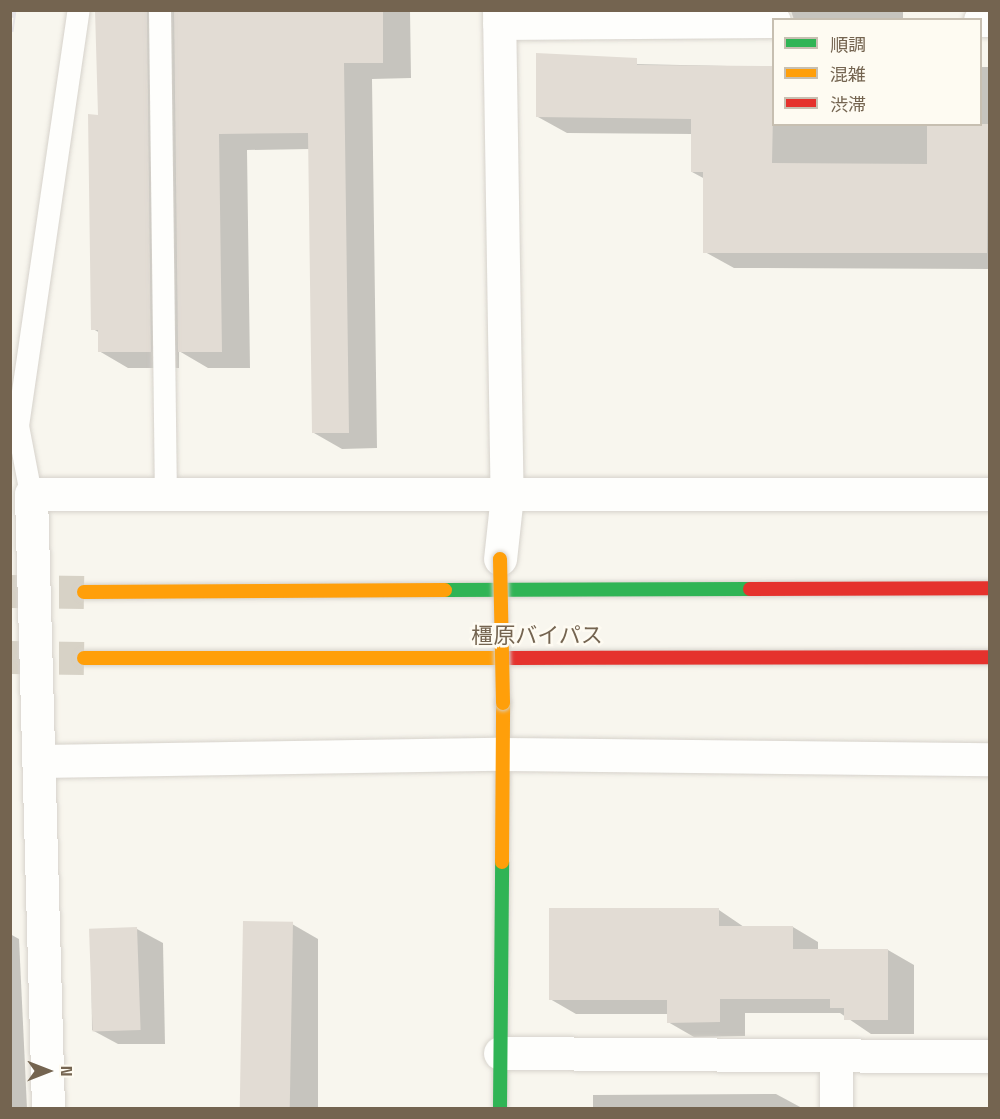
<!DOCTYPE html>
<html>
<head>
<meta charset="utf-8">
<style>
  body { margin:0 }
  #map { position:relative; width:1000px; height:1119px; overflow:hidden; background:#f8f6ee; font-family:"Space Grotesk","Noto Sans JP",sans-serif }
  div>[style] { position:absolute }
  .shadow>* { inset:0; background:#0003 }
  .building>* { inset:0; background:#e2dcd4; transform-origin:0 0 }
  .highway-tunnel>* { height:33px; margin-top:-16.5px; transform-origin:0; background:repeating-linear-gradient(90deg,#d7d2c6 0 33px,transparent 0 49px) }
  .roads { filter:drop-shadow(0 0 2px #d6d2cb) drop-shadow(0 0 2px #d6d2cb) }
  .lane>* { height:22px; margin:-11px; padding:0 11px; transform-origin:11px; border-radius:11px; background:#fefefc }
  .street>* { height:33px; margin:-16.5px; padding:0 16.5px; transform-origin:16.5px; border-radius:16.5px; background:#fefefc }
  .fast>* { height:14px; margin:-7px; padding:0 7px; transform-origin:7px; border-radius:7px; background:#30b455 }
  .slow>* { height:14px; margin:-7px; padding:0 7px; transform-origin:7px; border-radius:7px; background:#ff9f0a }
  .jam>* { height:14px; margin:-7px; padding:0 7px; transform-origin:7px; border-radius:7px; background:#e5322d }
  .rail>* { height:7px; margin-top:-3.5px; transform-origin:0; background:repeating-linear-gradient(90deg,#fefbf2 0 14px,#e6e4e6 0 28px); box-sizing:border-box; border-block:2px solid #e6e4e6 }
  .bridges { filter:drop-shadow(0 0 2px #d6d1ca) drop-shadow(0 0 2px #d6d1ca) }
  .slow-bridge>* { height:14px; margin:-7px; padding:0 7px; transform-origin:7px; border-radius:7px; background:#ff9f0a }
  span { translate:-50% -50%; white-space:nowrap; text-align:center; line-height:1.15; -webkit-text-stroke:5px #fefbf2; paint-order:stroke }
  .street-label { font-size:22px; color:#746450 }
  .frame { position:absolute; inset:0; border:12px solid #746450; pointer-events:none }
  .legend { position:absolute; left:772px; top:18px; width:210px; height:108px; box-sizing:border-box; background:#fefbf2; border:2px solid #c7bfb1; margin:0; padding:8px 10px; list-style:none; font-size:18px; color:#746450 }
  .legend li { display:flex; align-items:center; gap:12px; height:30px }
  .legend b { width:30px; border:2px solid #c7bfb1 }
  .north { position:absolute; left:18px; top:1041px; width:60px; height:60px; -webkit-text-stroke:4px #fefbf2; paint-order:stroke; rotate:90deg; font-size:16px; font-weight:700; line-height:24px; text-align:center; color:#746450 }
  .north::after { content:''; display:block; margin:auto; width:21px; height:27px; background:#746450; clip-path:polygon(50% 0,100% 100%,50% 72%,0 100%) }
</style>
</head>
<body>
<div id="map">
  <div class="shadow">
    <i style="clip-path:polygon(116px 10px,410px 10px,411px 78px,372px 79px,377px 448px,342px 449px,314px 433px,310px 149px,247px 150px,250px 368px,208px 368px,179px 351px,179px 368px,128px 368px,99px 351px,100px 333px,93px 329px,100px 116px)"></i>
    <i style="clip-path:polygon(777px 10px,990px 10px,990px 11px,903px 11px,903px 20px,794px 20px,791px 11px)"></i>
    <i style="clip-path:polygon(538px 62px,774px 67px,774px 124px,980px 124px,980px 67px,990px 67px,990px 269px,734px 268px,705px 252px,705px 179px,692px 172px,692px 134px,567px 133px,538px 117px)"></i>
    <i style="clip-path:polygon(719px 910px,744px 927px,793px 927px,818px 942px,818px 950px,888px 950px,914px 965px,914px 1034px,871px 1034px,840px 1013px,745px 1013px,745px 1036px,694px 1037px,668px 1022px,668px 1014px,576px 1014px,550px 999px)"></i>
    <i style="clip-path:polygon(244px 923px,292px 924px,318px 939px,318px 1108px,244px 1108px)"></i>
    <i style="clip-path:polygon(91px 929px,137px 929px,163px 943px,165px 1044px,118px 1044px,92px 1030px)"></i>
    <i style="clip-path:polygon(10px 934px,19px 939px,27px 1108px,10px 1108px)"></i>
    <i style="clip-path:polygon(776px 1094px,802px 1108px,593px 1108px,593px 1095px)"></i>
  </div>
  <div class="building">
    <i style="clip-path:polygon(95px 10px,147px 10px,151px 352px,98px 352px,98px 330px,91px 330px,88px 114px,98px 115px)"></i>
    <i style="clip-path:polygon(174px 10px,383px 10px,383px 63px,344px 63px,349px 433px,312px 433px,308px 133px,219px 134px,222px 352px,178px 352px)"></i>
    <i style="clip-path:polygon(536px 53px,637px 58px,637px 65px,774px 66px,772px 163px,927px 164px,927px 124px,988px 124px,987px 253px,703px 253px,703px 172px,691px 172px,691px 119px,536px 117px)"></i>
    <i style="clip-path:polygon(549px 908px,719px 908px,719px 926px,793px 926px,793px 949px,888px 949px,888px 1020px,844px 1020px,844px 1008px,830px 1008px,830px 999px,720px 999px,720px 1022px,667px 1023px,667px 1000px,549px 1000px)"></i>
    <i style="left:243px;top:921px;width:50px;height:187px;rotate:1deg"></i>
    <i style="left:137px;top:927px;width:103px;height:48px;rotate:88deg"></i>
  </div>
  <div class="highway-tunnel">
    <i style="left:10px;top:591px;width:74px;rotate:0.8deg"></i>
    <i style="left:10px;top:657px;width:74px;rotate:0.8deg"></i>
  </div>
  <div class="roads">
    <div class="lane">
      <i style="left:160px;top:10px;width:485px;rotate:89.3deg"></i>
      <i style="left:31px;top:494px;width:69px;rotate:-100.8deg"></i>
      <i style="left:18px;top:426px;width:420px;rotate:-81.7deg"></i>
    </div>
    <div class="street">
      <i style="left:499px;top:10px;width:485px;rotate:89.1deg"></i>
      <i style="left:507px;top:495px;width:64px;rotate:96.2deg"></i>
      <i style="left:980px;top:20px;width:10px"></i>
      <i style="left:499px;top:23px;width:275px;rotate:-0.4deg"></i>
      <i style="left:40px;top:761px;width:459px;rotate:-0.9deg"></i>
      <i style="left:499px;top:754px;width:491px;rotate:0.6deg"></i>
      <i style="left:500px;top:1053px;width:490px;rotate:0.4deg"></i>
      <i style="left:48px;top:1108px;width:614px;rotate:-91.59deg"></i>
      <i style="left:31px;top:494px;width:959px"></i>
      <i style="left:836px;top:1108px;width:51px;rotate:-90deg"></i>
    </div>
    <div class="fast">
      <i style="left:445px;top:590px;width:305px;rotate:-0.2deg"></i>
      <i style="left:500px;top:1108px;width:246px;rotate:-89.5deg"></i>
    </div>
    <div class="slow">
      <i style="left:84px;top:592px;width:361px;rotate:-0.3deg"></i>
      <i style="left:84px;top:658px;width:427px"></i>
      <i style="left:502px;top:862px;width:159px;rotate:-89.6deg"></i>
    </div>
    <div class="jam">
      <i style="left:750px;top:589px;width:240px;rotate:-0.2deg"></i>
      <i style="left:511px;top:658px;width:479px;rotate:-0.1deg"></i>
    </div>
  </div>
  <div class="rail">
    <i style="left:10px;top:31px;width:21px;rotate:-82deg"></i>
  </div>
  <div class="bridges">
    <div class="slow-bridge">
      <i style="left:500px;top:559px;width:144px;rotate:88.8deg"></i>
    </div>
  </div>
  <div class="street-label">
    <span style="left:537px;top:636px">橿原バイパス</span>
  </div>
  <div class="frame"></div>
  <ul class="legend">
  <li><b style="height:8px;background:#30b455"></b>順調</li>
  <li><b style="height:8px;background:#ff9f0a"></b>混雑</li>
  <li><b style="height:8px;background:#e5322d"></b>渋滞</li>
  </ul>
  <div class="north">N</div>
</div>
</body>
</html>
